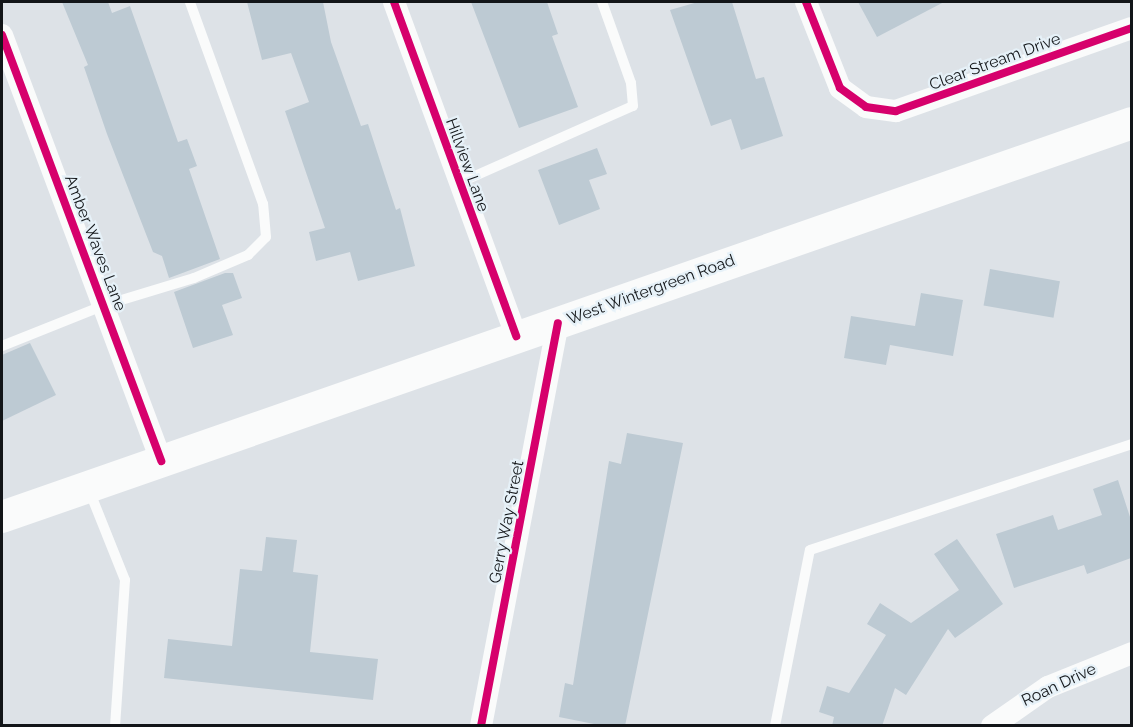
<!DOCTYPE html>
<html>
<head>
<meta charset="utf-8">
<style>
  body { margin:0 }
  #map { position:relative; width:1133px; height:727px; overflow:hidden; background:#dde2e7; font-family:Raleway,sans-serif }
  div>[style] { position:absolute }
  .building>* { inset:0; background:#bdcad3; transform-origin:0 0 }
  .lane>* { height:10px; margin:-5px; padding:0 5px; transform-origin:5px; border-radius:5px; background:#fafbfb }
  .street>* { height:22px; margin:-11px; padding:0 11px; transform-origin:11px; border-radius:11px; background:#fafbfb }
  .secondary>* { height:32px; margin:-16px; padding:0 16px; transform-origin:16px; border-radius:16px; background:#fafbfb }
  .cycleway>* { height:8px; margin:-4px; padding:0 4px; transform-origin:4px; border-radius:4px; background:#d6006c }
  span { translate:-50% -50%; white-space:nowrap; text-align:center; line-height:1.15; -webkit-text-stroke:4.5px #e6f1f8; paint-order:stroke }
  .street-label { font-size:16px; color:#121518 }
  .frame { position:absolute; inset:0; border:3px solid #121518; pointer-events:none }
</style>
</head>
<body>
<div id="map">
  <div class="building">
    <i style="clip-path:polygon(62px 2px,108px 2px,112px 13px,130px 6px,178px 142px,187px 139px,197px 166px,189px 169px,220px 259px,169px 278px,162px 256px,153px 252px,107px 134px,84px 67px,88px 65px)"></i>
    <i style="clip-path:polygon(247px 2px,323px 2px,331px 42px,361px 126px,368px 124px,396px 210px,400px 208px,415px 266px,358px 281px,350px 252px,316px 261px,309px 232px,325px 228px,285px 111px,309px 102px,291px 53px,262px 60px)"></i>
    <i style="clip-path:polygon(471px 2px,547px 2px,558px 34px,552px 36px,578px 107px,519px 128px)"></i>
    <i style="clip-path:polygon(698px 2px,732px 2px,756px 79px,764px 77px,783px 136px,741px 150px,731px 119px,711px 126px,670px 10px)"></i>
    <i style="clip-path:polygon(858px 2px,944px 2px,877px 37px)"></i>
    <i style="clip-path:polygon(597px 148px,607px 174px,589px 180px,600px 209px,559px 225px,538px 170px)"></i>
    <i style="left:990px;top:269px;width:71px;height:37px;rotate:10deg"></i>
    <i style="clip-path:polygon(225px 273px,233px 273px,242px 298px,222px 305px,233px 335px,193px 348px,174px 292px)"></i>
    <i style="clip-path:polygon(921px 293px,963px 300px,953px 356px,890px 345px,886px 365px,844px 358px,851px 316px,915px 326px)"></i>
    <i style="clip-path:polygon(30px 343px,56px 395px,2px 421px,2px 355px)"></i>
    <i style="clip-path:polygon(627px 433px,683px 443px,625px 726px,604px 726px,559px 717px,565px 683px,573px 685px,609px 461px,621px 464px)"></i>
    <i style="clip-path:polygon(1118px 480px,1131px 520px,1131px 558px,1087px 574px,1084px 565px,1014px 588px,996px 534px,1053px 515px,1058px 530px,1102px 515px,1093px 489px)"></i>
    <i style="clip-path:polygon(266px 537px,297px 540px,293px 572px,318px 575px,310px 652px,378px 659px,373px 700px,164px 678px,168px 639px,232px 646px,240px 569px,262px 571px)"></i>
    <i style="clip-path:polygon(957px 539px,1003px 604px,955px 638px,948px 629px,906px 695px,895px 688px,882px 726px,832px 726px,834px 717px,819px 712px,827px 686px,849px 693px,886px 635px,867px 624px,880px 603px,911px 623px,959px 590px,934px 554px)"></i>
  </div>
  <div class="lane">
    <i style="left:459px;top:183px;width:190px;rotate:-23.9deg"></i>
    <i style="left:633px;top:106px;width:23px;rotate:-95deg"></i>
    <i style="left:631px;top:83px;width:86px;rotate:-109.7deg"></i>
    <i style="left:2px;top:346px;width:111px;rotate:-21.7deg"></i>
    <i style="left:105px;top:305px;width:93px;rotate:-16.9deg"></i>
    <i style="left:194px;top:278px;width:59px;rotate:-23.1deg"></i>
    <i style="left:248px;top:255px;width:25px;rotate:-45deg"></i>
    <i style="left:266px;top:237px;width:33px;rotate:-95deg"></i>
    <i style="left:263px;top:204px;width:215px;rotate:-109.9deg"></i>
    <i style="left:89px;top:490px;width:97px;rotate:68.2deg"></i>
    <i style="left:125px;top:580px;width:146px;rotate:93.9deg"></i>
    <i style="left:775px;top:726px;width:179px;rotate:-78.8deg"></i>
    <i style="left:810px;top:550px;width:339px;rotate:-18.2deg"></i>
  </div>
  <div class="street">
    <i style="left:394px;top:2px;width:356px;rotate:69.9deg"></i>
    <i style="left:806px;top:2px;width:92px;rotate:68.4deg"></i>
    <i style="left:840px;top:88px;width:32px;rotate:36deg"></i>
    <i style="left:866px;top:107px;width:30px;rotate:8deg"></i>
    <i style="left:896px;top:111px;width:250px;rotate:-19.4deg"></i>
    <i style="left:2px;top:35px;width:455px;rotate:69.5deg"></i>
    <i style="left:481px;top:726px;width:410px;rotate:-79.2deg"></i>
    <i style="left:992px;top:726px;width:68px;rotate:-34.9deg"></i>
    <i style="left:1048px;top:687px;width:91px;rotate:-22deg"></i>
  </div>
  <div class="secondary">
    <i style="left:2px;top:517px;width:1197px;rotate:-19.22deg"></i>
  </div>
  <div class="cycleway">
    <i style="left:394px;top:2px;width:356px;rotate:69.9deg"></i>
    <i style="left:806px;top:2px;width:92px;rotate:68.4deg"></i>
    <i style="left:840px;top:88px;width:32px;rotate:36deg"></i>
    <i style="left:866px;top:107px;width:30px;rotate:8deg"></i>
    <i style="left:896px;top:111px;width:250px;rotate:-19.4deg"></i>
    <i style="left:2px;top:35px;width:455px;rotate:69.5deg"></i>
    <i style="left:481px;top:726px;width:410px;rotate:-79.2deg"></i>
  </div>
  <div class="street-label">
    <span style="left:995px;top:62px;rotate:-20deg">Clear Stream Drive</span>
    <span style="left:467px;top:165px;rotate:70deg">Hillview Lane</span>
    <span style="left:95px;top:243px;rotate:69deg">Amber Waves Lane</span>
    <span style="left:651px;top:290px;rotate:-20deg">West Wintergreen Road</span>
    <span style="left:507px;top:522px;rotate:-79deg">Gerry Way Street</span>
    <span style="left:1059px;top:685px;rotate:-25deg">Roan Drive</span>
  </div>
  <div class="frame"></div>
</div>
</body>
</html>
